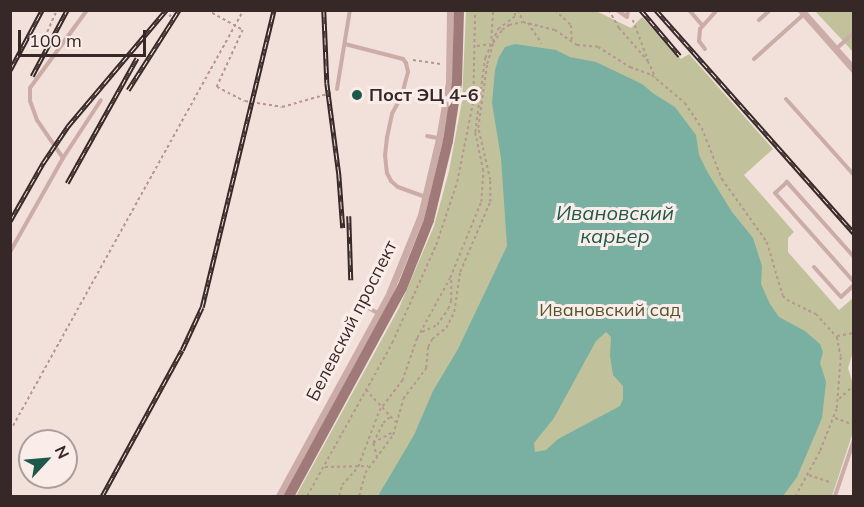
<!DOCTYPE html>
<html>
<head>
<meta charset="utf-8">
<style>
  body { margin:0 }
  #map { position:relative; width:864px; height:507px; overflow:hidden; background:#f2e0db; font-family:Mulish,sans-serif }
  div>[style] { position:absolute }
  .green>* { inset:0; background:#c1c29b }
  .water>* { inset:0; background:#79b0a1 }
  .path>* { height:1.5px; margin-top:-0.75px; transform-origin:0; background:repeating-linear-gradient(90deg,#b79591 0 3px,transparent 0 6px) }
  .lane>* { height:4px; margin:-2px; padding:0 2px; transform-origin:2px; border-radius:2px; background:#cbaca7 }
  .street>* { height:7px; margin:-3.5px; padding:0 3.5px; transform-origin:3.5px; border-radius:3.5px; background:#cbaca7 }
  .secondary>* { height:10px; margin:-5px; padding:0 5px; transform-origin:5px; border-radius:5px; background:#9f7a78 }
  .rail>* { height:4.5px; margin-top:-2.25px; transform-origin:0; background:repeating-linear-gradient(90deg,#faece8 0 7px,#372828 0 14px); box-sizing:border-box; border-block:2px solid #372828 }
  .dots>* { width:16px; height:16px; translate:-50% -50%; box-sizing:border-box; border:3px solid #faece8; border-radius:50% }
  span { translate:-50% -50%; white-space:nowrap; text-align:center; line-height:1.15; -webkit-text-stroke:6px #faece8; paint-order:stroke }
  .poi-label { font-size:18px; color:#372828; font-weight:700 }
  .left { translate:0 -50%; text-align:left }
  .park-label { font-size:18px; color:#53562b }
  .street-label { font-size:18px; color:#372828 }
  .water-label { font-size:20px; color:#1c594a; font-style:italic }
  .frame { position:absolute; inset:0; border:12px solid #372828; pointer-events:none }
  .north { position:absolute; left:18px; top:429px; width:60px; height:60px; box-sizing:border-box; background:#faece8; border:2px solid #ac9e9b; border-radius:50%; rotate:64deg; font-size:16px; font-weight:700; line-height:24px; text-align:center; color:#372828 }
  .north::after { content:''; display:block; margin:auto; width:21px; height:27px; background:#1c594a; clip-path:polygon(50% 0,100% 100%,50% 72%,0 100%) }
  .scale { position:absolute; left:18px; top:30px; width:128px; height:27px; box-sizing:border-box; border:3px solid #372828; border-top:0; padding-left:8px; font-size:18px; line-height:21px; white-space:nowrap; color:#372828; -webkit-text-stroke:4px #faece8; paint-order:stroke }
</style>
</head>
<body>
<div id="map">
  <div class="green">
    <i style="clip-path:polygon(466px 11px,596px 11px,631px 28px,642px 17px,681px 59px,689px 54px,773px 149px,744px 175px,794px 232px,788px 238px,788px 252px,839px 310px,853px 298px,853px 352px,848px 368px,853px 384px,853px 432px,832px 496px,296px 496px,399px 308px,434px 226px,449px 171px,462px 101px)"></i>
    <i style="clip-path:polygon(815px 11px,853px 11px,853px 52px,844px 42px)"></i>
  </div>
  <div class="water">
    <i style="clip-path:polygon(evenodd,515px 44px,556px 50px,570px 57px,596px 62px,642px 84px,654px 94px,675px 107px,696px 135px,699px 155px,708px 173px,732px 212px,753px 238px,762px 266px,761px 284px,770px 304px,779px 317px,805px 331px,820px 344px,823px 352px,820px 363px,826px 382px,822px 418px,797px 477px,783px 496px,378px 496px,414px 435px,433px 391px,458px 349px,507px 246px,501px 158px,492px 103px,495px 70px,499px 57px,505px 47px,515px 44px,606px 332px,611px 337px,610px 356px,613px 375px,623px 386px,623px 399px,620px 406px,558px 439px,546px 450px,535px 452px,534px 443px,554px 418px,596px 341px,606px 332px)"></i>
  </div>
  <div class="path">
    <i style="left:207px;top:10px;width:41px;rotate:29.1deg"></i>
    <i style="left:243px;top:30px;width:63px;rotate:114.5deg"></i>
    <i style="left:217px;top:87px;width:31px;rotate:27deg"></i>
    <i style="left:245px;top:101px;width:37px;rotate:9deg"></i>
    <i style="left:282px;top:107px;width:51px;rotate:-15.9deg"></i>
    <i style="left:518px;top:10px;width:12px;rotate:66deg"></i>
    <i style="left:555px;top:10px;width:22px;rotate:43deg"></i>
    <i style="left:571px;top:25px;width:15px;rotate:86deg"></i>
    <i style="left:609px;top:10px;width:21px;rotate:61deg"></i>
    <i style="left:619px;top:28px;width:44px;rotate:48.7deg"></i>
    <i style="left:648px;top:61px;width:19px;rotate:65deg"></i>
    <i style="left:169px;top:17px;width:9px;rotate:-54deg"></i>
    <i style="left:633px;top:20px;width:43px;rotate:69.4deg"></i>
    <i style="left:528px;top:23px;width:25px;rotate:56deg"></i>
    <i style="left:47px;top:32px;width:24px;rotate:-66deg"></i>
    <i style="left:491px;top:39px;width:29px;rotate:-86deg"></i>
    <i style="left:477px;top:46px;width:13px;rotate:-9deg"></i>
    <i style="left:413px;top:60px;width:28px;rotate:8deg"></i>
    <i style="left:422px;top:332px;width:17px;rotate:-25deg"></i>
    <i style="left:437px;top:325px;width:19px;rotate:-55deg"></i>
    <i style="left:448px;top:309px;width:9px;rotate:-69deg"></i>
    <i style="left:451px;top:301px;width:22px;rotate:-90deg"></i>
    <i style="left:837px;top:336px;width:17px;rotate:-10deg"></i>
    <i style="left:366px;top:390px;width:44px;rotate:46.8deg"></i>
    <i style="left:839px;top:399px;width:21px;rotate:-43deg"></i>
    <i style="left:835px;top:418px;width:20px;rotate:20deg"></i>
    <i style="left:10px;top:431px;width:481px;rotate:-61deg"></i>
    <i style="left:373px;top:443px;width:23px;rotate:-29deg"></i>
    <i style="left:377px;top:458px;width:16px;rotate:-105deg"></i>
    <i style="left:373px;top:443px;width:22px;rotate:-63deg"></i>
    <i style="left:383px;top:423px;width:11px;rotate:-41deg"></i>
    <i style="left:325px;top:467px;width:43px;rotate:-1.3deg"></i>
    <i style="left:809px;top:475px;width:24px;rotate:19deg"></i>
    <i style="left:307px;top:496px;width:175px;rotate:-60.9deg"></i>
    <i style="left:392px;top:343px;width:107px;rotate:-65.8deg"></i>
    <i style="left:436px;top:245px;width:66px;rotate:-71.6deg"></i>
    <i style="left:457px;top:182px;width:82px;rotate:-78.7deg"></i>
    <i style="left:473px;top:102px;width:92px;rotate:-88.8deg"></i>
    <i style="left:339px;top:496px;width:11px;rotate:-75deg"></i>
    <i style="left:342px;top:485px;width:24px;rotate:-48deg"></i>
    <i style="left:358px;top:467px;width:60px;rotate:-69.4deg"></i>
    <i style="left:379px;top:411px;width:38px;rotate:-53deg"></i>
    <i style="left:402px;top:381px;width:46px;rotate:-70.8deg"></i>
    <i style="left:417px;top:338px;width:68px;rotate:-61.2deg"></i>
    <i style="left:450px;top:278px;width:82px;rotate:-67.8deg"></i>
    <i style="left:481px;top:202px;width:31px;rotate:-86deg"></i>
    <i style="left:483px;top:171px;width:40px;rotate:-102deg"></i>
    <i style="left:475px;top:132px;width:75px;rotate:-82.3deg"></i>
    <i style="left:485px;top:58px;width:32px;rotate:-66deg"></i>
    <i style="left:498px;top:29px;width:21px;rotate:-37deg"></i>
    <i style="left:515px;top:16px;width:6px;rotate:-99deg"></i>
    <i style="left:359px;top:496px;width:24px;rotate:-75deg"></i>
    <i style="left:365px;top:473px;width:47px;rotate:-53.6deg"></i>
    <i style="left:393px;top:435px;width:37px;rotate:-74deg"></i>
    <i style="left:403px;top:399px;width:39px;rotate:-53deg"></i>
    <i style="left:426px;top:368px;width:21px;rotate:-85deg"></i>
    <i style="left:428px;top:347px;width:9px;rotate:-63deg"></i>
    <i style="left:432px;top:339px;width:18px;rotate:-38deg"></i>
    <i style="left:446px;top:328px;width:18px;rotate:-63deg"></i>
    <i style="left:454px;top:312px;width:40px;rotate:-81.5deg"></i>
    <i style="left:460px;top:272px;width:76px;rotate:-66.8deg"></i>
    <i style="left:490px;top:202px;width:22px;rotate:-90deg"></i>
    <i style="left:490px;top:180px;width:53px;rotate:-103deg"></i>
    <i style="left:478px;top:128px;width:65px;rotate:-82deg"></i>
    <i style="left:487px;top:64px;width:22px;rotate:-74deg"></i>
    <i style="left:493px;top:43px;width:16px;rotate:-55deg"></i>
    <i style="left:502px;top:30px;width:9px;rotate:-36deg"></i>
    <i style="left:509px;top:25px;width:14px;rotate:-12deg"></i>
    <i style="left:523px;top:22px;width:33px;rotate:14deg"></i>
    <i style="left:555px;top:30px;width:27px;rotate:34deg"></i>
    <i style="left:577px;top:45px;width:21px;rotate:5deg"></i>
    <i style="left:598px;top:47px;width:38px;rotate:32deg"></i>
    <i style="left:630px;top:67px;width:23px;rotate:20deg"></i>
    <i style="left:652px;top:75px;width:43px;rotate:40.3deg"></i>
    <i style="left:685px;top:103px;width:30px;rotate:56deg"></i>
    <i style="left:702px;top:128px;width:55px;rotate:68.6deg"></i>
    <i style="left:722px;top:179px;width:77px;rotate:54.5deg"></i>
    <i style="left:767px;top:242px;width:56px;rotate:73.5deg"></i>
    <i style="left:783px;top:296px;width:6px;rotate:45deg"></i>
    <i style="left:787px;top:300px;width:32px;rotate:26deg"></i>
    <i style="left:816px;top:314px;width:31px;rotate:48deg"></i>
    <i style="left:837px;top:337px;width:20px;rotate:79deg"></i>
    <i style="left:841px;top:357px;width:52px;rotate:94.4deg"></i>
    <i style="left:837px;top:409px;width:46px;rotate:111.6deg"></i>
    <i style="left:820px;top:452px;width:50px;rotate:118.6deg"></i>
  </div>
  <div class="lane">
    <i style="left:617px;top:10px;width:12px;rotate:35deg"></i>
    <i style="left:627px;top:17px;width:7px;rotate:-82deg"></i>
    <i style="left:689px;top:10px;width:20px;rotate:49deg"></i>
    <i style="left:759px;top:20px;width:15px;rotate:-42deg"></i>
    <i style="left:345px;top:44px;width:60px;rotate:14.5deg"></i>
    <i style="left:403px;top:59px;width:5px;rotate:53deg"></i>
    <i style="left:406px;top:63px;width:9px;rotate:77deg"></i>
    <i style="left:408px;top:72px;width:24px;rotate:105deg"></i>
    <i style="left:402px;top:95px;width:21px;rotate:118deg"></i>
    <i style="left:392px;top:114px;width:24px;rotate:102deg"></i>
    <i style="left:387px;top:137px;width:18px;rotate:96deg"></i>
    <i style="left:385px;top:155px;width:18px;rotate:84deg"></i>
    <i style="left:387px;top:173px;width:9px;rotate:63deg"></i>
    <i style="left:391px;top:181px;width:9px;rotate:41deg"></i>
    <i style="left:398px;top:187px;width:38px;rotate:20deg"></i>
    <i style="left:705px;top:49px;width:10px;rotate:-127deg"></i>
    <i style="left:699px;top:41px;width:12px;rotate:-85deg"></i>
    <i style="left:700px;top:29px;width:25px;rotate:-48deg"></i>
    <i style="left:836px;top:49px;width:24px;rotate:-42deg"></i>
    <i style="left:754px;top:59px;width:67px;rotate:-42deg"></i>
    <i style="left:337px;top:89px;width:80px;rotate:-80.7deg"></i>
    <i style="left:786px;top:99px;width:102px;rotate:48.2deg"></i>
    <i style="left:427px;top:136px;width:21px;rotate:11deg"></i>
    <i style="left:63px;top:158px;width:69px;rotate:-56.8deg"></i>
    <i style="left:10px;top:252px;width:108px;rotate:-60.6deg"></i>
    <i style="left:63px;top:158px;width:46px;rotate:-124.4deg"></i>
    <i style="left:37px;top:120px;width:20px;rotate:-110deg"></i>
    <i style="left:30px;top:101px;width:13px;rotate:-90deg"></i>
    <i style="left:30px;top:88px;width:97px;rotate:-53.8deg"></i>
    <i style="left:854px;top:257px;width:101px;rotate:-131.8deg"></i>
    <i style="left:787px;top:182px;width:16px;rotate:137deg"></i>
    <i style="left:775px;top:193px;width:119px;rotate:48.4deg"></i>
    <i style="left:814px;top:267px;width:40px;rotate:48deg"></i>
    <i style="left:841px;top:297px;width:18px;rotate:-43deg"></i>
    <i style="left:368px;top:308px;width:11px;rotate:27deg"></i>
    <i style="left:854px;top:364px;width:6px;rotate:90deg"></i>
    <i style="left:835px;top:496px;width:59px;rotate:-71.3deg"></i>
  </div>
  <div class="street">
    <i style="left:801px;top:10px;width:80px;rotate:48.5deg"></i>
    <i style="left:279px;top:496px;width:230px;rotate:-61.4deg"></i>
    <i style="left:389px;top:294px;width:85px;rotate:-67.9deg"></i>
    <i style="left:421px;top:215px;width:78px;rotate:-76.7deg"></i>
    <i style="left:439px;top:139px;width:58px;rotate:-80deg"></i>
    <i style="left:449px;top:82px;width:72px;rotate:-89.2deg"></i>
  </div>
  <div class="secondary">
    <i style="left:289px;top:496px;width:237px;rotate:-61.5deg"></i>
    <i style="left:402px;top:288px;width:73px;rotate:-68.3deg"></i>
    <i style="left:429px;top:220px;width:81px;rotate:-76.5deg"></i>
    <i style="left:448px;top:141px;width:60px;rotate:-81.3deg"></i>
    <i style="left:457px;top:82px;width:72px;rotate:-88.4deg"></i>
  </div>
  <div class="rail">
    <i style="left:324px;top:10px;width:73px;rotate:87.6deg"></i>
    <i style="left:327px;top:83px;width:92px;rotate:82.5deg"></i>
    <i style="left:339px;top:174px;width:54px;rotate:85.8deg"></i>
    <i style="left:641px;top:10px;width:60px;rotate:49.7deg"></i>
    <i style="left:656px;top:10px;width:298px;rotate:48.4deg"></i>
    <i style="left:10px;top:70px;width:68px;rotate:-61.9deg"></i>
    <i style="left:32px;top:76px;width:75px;rotate:-62.1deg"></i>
    <i style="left:128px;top:90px;width:95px;rotate:-57.5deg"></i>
    <i style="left:67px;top:183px;width:143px;rotate:-60.8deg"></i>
    <i style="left:349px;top:216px;width:64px;rotate:88.2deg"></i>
    <i style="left:10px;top:221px;width:67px;rotate:-60.4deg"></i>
    <i style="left:43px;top:163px;width:45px;rotate:-56deg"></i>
    <i style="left:68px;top:126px;width:152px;rotate:-49.8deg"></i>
    <i style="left:102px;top:496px;width:166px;rotate:-61.3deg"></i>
    <i style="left:182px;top:350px;width:47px;rotate:-65.1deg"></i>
    <i style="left:202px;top:307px;width:306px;rotate:-76.4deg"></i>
  </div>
  <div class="dots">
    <i style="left:357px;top:95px;background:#1c594a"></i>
  </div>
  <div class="poi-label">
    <span class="left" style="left:369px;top:95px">Пост ЭЦ 4-6</span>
  </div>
  <div class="park-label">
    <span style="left:610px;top:310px">Ивановский сад</span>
  </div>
  <div class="street-label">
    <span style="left:352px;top:321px;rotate:-63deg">Белевский проспект</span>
  </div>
  <div class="water-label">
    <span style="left:615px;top:224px">Ивановский<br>карьер</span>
  </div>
  <div class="frame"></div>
  <div class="north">N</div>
  <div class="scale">100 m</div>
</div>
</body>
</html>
